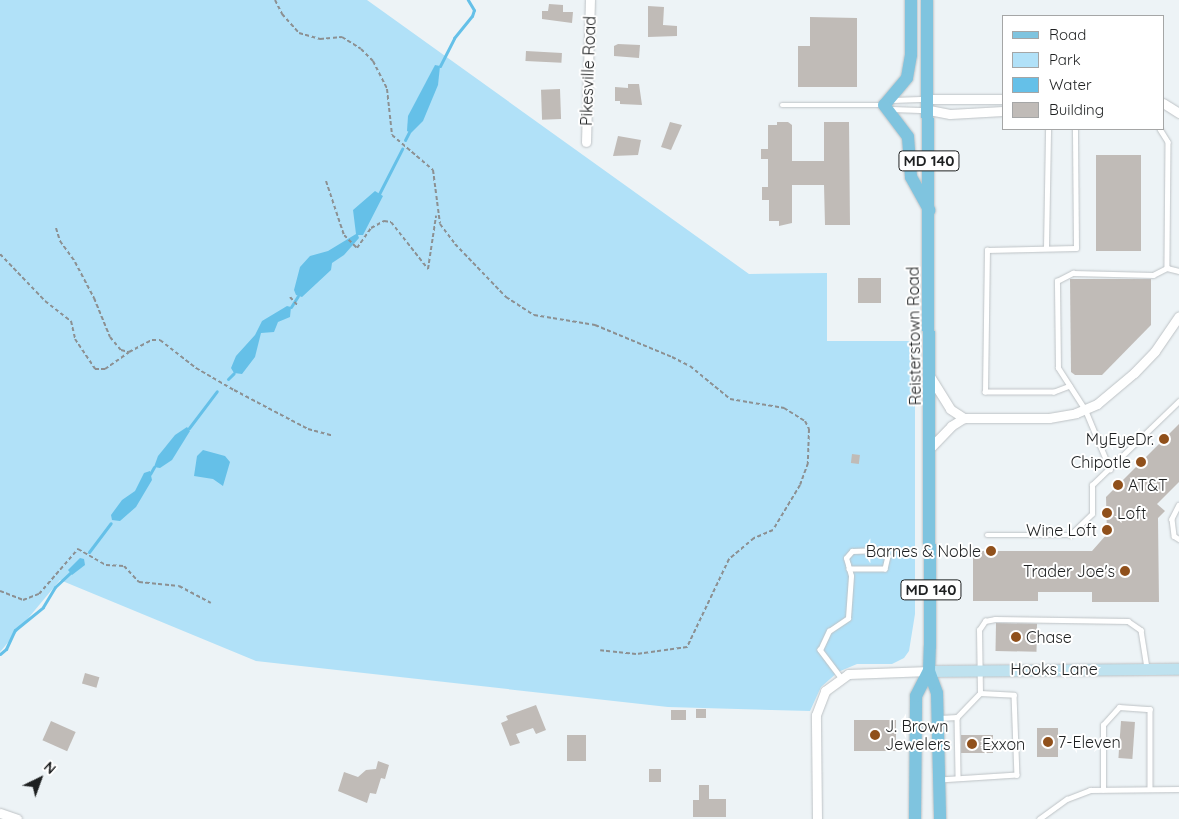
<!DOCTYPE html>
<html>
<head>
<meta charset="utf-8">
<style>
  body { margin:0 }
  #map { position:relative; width:1179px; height:819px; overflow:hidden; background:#edf3f6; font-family:Quicksand,sans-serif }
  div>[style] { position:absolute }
  .green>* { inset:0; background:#b1e1f8 }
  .water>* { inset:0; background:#65c0e8 }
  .stream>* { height:3px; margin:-1.5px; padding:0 1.5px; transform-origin:1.5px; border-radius:1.5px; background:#65c0e8 }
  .building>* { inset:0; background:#c0bbb7; transform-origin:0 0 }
  .path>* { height:2px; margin-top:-1px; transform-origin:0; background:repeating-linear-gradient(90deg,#8c9092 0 4px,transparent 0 6.5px) }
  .roads { filter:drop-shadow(0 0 1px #bdc2c5) drop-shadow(0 0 1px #bdc2c5) }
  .lane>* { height:4.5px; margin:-2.25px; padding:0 2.25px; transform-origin:2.25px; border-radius:2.25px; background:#fff }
  .street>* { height:9px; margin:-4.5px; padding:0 4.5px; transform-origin:4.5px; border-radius:4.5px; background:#fff }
  .secondary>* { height:11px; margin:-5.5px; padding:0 5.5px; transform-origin:5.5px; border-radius:5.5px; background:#bfe2ef }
  .primary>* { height:12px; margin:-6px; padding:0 6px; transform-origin:6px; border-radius:6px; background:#7fc4df }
  .dots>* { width:14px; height:14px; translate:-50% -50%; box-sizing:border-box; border:2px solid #fff; border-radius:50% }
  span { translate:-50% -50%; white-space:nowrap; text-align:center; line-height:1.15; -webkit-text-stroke:4px #fff; paint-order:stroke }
  .shield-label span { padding:1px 4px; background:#fff; border:1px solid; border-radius:4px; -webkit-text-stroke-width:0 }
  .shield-label { font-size:15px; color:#1e2021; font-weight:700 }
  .street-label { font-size:16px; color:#1e2021 }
  .poi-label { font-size:16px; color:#1e2021 }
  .right { translate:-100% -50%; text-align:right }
  .left { translate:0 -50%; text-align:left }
  .legend { position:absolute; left:1002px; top:15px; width:162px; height:115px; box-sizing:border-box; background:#fff; border:1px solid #a5a6a6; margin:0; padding:6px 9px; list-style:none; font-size:15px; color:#1e2021 }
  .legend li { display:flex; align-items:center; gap:10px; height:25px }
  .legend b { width:25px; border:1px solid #a5a6a6 }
  .north { position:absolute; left:15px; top:754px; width:50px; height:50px; -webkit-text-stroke:4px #fff; paint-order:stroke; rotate:42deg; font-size:14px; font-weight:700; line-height:20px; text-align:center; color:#1e2021 }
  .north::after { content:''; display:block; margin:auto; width:18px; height:22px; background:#1e2021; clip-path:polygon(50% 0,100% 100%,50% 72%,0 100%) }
</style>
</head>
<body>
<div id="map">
  <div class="green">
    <i style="clip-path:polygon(0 0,367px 0,749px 274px,827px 273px,827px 341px,915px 341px,915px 614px,909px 651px,904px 658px,892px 664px,857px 664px,838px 672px,821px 687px,810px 711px,668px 707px,256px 661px,60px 580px,0 652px)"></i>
  </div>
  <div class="water">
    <i style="clip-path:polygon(435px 65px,440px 66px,438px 85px,423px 121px,411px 133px,407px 131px,408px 116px)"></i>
    <i style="clip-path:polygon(375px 191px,383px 196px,363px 235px,358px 235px,359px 238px,344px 255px,332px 263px,331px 270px,302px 297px,296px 295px,294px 290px,300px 267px,310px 256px,328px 251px,356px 234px,353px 210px)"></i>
    <i style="clip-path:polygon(287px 306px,291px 307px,290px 317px,278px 322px,274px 332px,261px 333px,255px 357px,242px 374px,234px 373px,231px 368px,236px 356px,255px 335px,262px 321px)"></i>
    <i style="clip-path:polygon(187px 427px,190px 431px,172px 460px,160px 468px,154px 467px,158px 456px,175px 435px)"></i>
    <i style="clip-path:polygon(203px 450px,225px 456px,230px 462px,223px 486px,213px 479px,194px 476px,197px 456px)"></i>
    <i style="clip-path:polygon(150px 471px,152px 480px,136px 507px,120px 521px,112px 520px,111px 515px,122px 500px,135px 491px,144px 473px)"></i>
    <i style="clip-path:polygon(80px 558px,84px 559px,85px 565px,72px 575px,68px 570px)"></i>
  </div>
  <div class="stream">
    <i style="left:440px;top:66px;width:31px;rotate:-63deg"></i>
    <i style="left:454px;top:38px;width:28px;rotate:-51deg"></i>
    <i style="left:472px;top:16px;width:6px;rotate:-72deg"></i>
    <i style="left:474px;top:10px;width:12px;rotate:-121deg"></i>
    <i style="left:405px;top:140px;width:9px;rotate:-63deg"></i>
    <i style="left:379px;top:194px;width:51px;rotate:-62.9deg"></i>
    <i style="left:291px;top:307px;width:13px;rotate:-58deg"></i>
    <i style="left:228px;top:379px;width:8px;rotate:-45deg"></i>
    <i style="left:189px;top:428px;width:46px;rotate:-52.9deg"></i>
    <i style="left:150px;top:474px;width:8px;rotate:-60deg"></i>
    <i style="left:89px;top:552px;width:36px;rotate:-53deg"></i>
    <i style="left:0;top:654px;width:8px;rotate:-40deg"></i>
    <i style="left:6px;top:649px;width:21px;rotate:-65deg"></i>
    <i style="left:15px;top:630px;width:36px;rotate:-39deg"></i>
    <i style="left:43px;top:607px;width:23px;rotate:-59deg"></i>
    <i style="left:55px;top:587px;width:21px;rotate:-43deg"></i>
  </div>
  <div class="building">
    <i style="clip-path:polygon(549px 4px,563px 5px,563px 12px,573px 12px,572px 23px,542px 19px,542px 11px,548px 11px)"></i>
    <i style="clip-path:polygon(648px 6px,664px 7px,663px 25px,677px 26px,677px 36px,648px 37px)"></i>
    <i style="clip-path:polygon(810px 17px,857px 18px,857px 87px,798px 87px,798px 46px,810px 46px)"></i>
    <i style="clip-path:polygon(618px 44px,640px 45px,639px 58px,614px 56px,614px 46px)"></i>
    <i style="left:526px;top:51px;width:36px;height:10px;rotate:3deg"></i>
    <i style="clip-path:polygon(628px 84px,639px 84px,642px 105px,620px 104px,620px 101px,615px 101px,615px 87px,628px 88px)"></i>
    <i style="left:560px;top:89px;width:30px;height:19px;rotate:88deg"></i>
    <i style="clip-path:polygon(670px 122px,682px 125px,671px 150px,661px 147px)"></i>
    <i style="clip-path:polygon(777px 122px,788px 122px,792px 125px,792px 161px,824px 161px,824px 122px,849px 122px,850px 225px,825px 225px,824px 185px,792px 185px,792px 223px,779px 226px,779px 221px,769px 221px,769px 200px,762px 200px,762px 187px,768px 187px,768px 159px,761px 159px,761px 149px,768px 149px,768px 125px,777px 125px)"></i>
    <i style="clip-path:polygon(618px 136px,641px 140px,638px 155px,613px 156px)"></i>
    <i style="left:1096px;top:155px;width:45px;height:96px"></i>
    <i style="left:858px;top:278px;width:23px;height:25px"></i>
    <i style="clip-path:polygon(1070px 279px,1151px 279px,1151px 325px,1102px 375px,1075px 375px,1071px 372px)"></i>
    <i style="clip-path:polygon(1179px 424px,1179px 482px,1157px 504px,1165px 511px,1158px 518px,1159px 602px,1092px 602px,1092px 592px,1038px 592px,1038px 601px,973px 601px,973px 551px,1092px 551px,1107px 534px,1106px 497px)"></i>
    <i style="left:852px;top:454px;width:8px;height:9px;rotate:7deg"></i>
    <i style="left:996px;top:623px;width:41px;height:28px;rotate:1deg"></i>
    <i style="left:85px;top:673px;width:15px;height:11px;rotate:16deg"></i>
    <i style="clip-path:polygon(536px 705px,546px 730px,536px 734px,533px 728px,516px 734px,520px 743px,510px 746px,501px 723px,508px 720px,506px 716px)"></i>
    <i style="left:696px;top:709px;width:10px;height:9px"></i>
    <i style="left:671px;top:710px;width:15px;height:10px"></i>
    <i style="left:854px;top:720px;width:42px;height:31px"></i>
    <i style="left:51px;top:721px;width:27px;height:21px;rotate:24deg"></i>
    <i style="left:1121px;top:721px;width:14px;height:37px;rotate:4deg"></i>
    <i style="left:1037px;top:728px;width:21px;height:29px"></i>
    <i style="left:567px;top:735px;width:19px;height:26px"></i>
    <i style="left:961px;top:735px;width:32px;height:18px"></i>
    <i style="clip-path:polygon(378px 761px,389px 765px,385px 779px,381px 778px,376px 794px,370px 793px,367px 803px,338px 791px,344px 772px,358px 777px,366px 770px,376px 769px)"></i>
    <i style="left:649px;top:769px;width:12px;height:13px"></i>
    <i style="clip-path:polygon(699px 785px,709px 785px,709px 799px,726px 799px,726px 817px,693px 817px,693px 800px,699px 800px)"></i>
  </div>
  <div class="path">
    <i style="left:275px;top:0;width:16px;rotate:63deg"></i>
    <i style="left:282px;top:14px;width:25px;rotate:48deg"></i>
    <i style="left:299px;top:33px;width:22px;rotate:16deg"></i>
    <i style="left:320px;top:39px;width:22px;rotate:-5deg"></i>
    <i style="left:342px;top:37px;width:22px;rotate:32deg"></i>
    <i style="left:361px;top:49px;width:17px;rotate:45deg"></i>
    <i style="left:373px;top:61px;width:31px;rotate:63deg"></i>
    <i style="left:387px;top:89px;width:46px;rotate:83.8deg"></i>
    <i style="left:392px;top:135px;width:54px;rotate:40.5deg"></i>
    <i style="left:433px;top:170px;width:54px;rotate:82.6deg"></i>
    <i style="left:440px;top:224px;width:25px;rotate:53deg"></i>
    <i style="left:455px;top:244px;width:74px;rotate:46.1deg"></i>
    <i style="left:506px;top:297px;width:33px;rotate:33deg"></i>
    <i style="left:534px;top:315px;width:62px;rotate:9.3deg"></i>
    <i style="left:595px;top:325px;width:83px;rotate:22.6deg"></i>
    <i style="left:672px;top:357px;width:20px;rotate:27deg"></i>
    <i style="left:690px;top:366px;width:52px;rotate:39.5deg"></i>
    <i style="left:730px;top:399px;width:55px;rotate:9.5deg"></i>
    <i style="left:784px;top:408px;width:25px;rotate:32deg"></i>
    <i style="left:805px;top:421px;width:9px;rotate:63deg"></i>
    <i style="left:809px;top:429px;width:34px;rotate:92deg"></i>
    <i style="left:808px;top:463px;width:23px;rotate:110deg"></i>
    <i style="left:800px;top:485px;width:52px;rotate:121deg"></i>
    <i style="left:773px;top:530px;width:21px;rotate:157deg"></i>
    <i style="left:754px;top:538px;width:33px;rotate:140deg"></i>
    <i style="left:729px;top:559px;width:98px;rotate:115.5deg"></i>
    <i style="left:687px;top:647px;width:51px;rotate:172.2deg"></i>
    <i style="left:636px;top:654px;width:36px;rotate:-174deg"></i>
    <i style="left:326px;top:181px;width:57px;rotate:71.6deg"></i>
    <i style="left:344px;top:235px;width:18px;rotate:45deg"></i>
    <i style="left:357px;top:248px;width:24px;rotate:-55deg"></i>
    <i style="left:371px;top:228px;width:15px;rotate:-28deg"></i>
    <i style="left:384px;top:221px;width:7px;rotate:8deg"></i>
    <i style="left:391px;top:222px;width:60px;rotate:51.8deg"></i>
    <i style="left:428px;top:269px;width:54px;rotate:-81.4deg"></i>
    <i style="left:56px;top:228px;width:14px;rotate:73deg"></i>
    <i style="left:60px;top:241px;width:26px;rotate:54deg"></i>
    <i style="left:75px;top:262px;width:41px;rotate:62.2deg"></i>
    <i style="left:94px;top:298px;width:42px;rotate:67.7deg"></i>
    <i style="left:110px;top:337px;width:17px;rotate:50deg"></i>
    <i style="left:121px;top:350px;width:8px;rotate:14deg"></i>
    <i style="left:129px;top:352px;width:26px;rotate:-28deg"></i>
    <i style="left:152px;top:340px;width:8px"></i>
    <i style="left:160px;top:340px;width:46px;rotate:37.9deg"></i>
    <i style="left:196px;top:368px;width:44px;rotate:30.1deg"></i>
    <i style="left:234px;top:390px;width:84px;rotate:27.8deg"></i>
    <i style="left:308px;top:429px;width:24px;rotate:15deg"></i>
    <i style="left:0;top:254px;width:65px;rotate:46.2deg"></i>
    <i style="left:45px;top:301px;width:33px;rotate:38deg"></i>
    <i style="left:71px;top:321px;width:18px;rotate:77deg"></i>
    <i style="left:75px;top:339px;width:36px;rotate:56deg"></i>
    <i style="left:95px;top:369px;width:10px"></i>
    <i style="left:105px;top:369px;width:29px;rotate:-35deg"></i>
    <i style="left:290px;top:297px;width:12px;rotate:48deg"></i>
    <i style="left:0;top:591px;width:25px;rotate:21deg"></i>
    <i style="left:23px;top:600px;width:17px;rotate:-21deg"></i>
    <i style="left:39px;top:594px;width:60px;rotate:-49.1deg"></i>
    <i style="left:78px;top:549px;width:32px;rotate:30deg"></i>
    <i style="left:106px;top:565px;width:18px;rotate:3deg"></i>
    <i style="left:124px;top:566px;width:22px;rotate:47deg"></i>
    <i style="left:139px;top:582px;width:40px;rotate:5.7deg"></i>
    <i style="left:179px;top:586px;width:36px;rotate:28deg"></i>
  </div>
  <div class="roads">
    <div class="lane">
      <i style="left:892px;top:100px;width:35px;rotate:-2deg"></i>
      <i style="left:782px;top:105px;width:101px"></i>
      <i style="left:892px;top:109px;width:34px;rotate:2deg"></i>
      <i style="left:1160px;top:129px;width:15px;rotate:58deg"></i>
      <i style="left:1168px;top:142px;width:126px;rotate:90.5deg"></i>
      <i style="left:1167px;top:268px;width:12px;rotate:14deg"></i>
      <i style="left:1046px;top:248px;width:119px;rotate:-89deg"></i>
      <i style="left:1070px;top:386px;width:17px;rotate:159deg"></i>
      <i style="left:1054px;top:392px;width:69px;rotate:180deg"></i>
      <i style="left:985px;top:392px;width:142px;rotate:-89.2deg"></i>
      <i style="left:987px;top:250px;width:89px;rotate:-1.3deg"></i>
      <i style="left:1076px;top:248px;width:119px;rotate:-90.5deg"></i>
      <i style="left:1110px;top:470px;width:65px;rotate:-112.6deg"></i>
      <i style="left:1085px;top:410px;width:50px;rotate:-122.7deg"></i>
      <i style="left:1058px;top:368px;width:87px;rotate:-90.7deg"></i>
      <i style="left:1057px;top:281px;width:18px;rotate:-27deg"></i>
      <i style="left:1073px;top:273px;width:80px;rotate:1.4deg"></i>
      <i style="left:1153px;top:275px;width:16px;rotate:-27deg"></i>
      <i style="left:1179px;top:505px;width:16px;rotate:117deg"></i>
      <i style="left:1172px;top:519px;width:17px;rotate:83deg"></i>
      <i style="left:1174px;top:536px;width:6px;rotate:31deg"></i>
      <i style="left:987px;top:535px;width:83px"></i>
      <i style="left:1070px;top:535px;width:30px;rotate:-44deg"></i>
      <i style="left:1092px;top:514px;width:29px;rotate:-90deg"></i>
      <i style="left:1092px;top:485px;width:121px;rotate:-44deg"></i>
      <i style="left:840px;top:677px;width:34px;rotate:-127deg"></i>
      <i style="left:820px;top:650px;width:21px;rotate:-65deg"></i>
      <i style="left:829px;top:631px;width:23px;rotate:-34deg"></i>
      <i style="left:848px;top:618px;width:42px;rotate:-85.9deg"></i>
      <i style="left:851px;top:576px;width:11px;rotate:-105deg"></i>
      <i style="left:848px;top:565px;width:7px;rotate:-106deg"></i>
      <i style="left:846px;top:558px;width:9px;rotate:-49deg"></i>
      <i style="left:852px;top:551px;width:28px;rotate:-2deg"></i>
      <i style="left:880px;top:550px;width:10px;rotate:37deg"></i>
      <i style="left:888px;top:556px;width:13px;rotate:103deg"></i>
      <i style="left:885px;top:569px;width:36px;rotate:180deg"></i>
      <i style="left:980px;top:693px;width:63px;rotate:-90.9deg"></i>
      <i style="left:979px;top:630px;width:11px;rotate:-56deg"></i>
      <i style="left:985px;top:621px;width:10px;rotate:-11deg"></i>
      <i style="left:995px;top:619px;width:133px;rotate:0.9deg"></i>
      <i style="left:1128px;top:621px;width:16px;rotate:35deg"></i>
      <i style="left:1141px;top:630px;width:38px;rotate:81deg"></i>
      <i style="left:957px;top:717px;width:60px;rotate:89deg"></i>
      <i style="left:939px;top:718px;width:18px;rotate:-3deg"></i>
      <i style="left:957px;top:717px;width:33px;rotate:-46deg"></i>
      <i style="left:980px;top:693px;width:34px;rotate:3deg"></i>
      <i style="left:1014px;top:695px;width:80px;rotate:87.9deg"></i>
      <i style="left:1017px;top:775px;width:77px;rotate:176.3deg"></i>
      <i style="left:1103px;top:790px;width:65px;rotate:-90deg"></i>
      <i style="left:1103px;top:725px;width:24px;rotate:-48deg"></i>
      <i style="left:1119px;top:707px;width:31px;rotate:4deg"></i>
      <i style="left:1150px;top:709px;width:80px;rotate:90deg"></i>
      <i style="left:1039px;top:819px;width:34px;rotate:-36deg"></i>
      <i style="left:1067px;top:799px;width:25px;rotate:-21deg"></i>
      <i style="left:1090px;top:790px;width:89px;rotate:-0.6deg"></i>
    </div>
    <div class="street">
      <i style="left:929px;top:99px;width:74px"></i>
      <i style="left:1163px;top:103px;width:19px;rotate:32deg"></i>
      <i style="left:929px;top:110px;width:21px;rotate:11deg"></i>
      <i style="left:950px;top:114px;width:53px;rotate:-3.2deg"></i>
      <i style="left:586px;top:142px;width:142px;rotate:-88.4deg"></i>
      <i style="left:931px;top:378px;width:36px;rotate:58deg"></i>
      <i style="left:950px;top:409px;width:17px;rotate:33deg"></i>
      <i style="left:932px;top:446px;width:28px;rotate:-46deg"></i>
      <i style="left:951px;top:426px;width:15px;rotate:-32deg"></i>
      <i style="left:964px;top:418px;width:85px"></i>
      <i style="left:1049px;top:418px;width:27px;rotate:-10deg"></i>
      <i style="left:1076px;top:413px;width:23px;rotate:-23deg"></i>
      <i style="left:1097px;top:404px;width:48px;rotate:-40deg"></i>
      <i style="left:1134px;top:373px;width:30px;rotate:-46deg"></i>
      <i style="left:1155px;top:351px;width:42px;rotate:-55.6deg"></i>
      <i style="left:0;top:813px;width:18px;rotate:19deg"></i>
      <i style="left:817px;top:819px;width:104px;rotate:-90.6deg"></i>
      <i style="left:816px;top:715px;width:26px;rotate:-69deg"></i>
      <i style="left:825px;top:691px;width:29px;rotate:-36deg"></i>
      <i style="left:848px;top:674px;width:81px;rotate:-2.1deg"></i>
    </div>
    <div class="secondary">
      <i style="left:929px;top:671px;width:250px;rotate:-0.5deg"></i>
    </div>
    <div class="primary">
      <i style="left:911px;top:0;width:55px;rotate:90deg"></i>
      <i style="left:911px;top:55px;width:23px;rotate:100deg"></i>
      <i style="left:907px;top:78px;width:35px;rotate:130deg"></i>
      <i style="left:884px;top:105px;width:40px;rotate:53deg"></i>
      <i style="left:908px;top:137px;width:40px;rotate:85.7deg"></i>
      <i style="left:911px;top:177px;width:38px;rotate:61deg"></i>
      <i style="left:929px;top:671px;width:23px;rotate:70deg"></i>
      <i style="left:937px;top:693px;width:126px;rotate:88.6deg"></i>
      <i style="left:915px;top:819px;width:123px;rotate:-89.5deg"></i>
      <i style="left:916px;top:696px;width:28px;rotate:-63deg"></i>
      <i style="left:929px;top:671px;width:25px;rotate:-88deg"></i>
      <i style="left:930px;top:646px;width:646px;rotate:-90.27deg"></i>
    </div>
  </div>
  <div class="dots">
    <i style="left:1164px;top:439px;background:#90501b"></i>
    <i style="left:1141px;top:462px;background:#90501b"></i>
    <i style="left:1118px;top:485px;background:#90501b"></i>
    <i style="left:1107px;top:513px;background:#90501b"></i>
    <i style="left:1107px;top:530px;background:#90501b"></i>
    <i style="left:991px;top:551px;background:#90501b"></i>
    <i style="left:1125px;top:571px;background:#90501b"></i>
    <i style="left:1016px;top:637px;background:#90501b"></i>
    <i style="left:875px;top:735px;background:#90501b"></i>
    <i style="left:1048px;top:742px;background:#90501b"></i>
    <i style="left:972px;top:744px;background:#90501b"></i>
  </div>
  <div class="shield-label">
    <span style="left:929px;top:161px">MD 140</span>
    <span style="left:931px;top:590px">MD 140</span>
  </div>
  <div class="street-label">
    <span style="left:588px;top:71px;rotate:-88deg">Pikesville Road</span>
    <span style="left:914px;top:336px;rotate:-91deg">Reisterstown Road</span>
    <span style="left:1054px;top:669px">Hooks Lane</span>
  </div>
  <div class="poi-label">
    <span class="right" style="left:1154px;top:439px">MyEyeDr.</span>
    <span class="right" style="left:1131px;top:462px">Chipotle</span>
    <span class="left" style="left:1128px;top:485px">AT&amp;T</span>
    <span class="left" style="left:1117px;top:513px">Loft</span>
    <span class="right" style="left:1097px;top:530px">Wine Loft</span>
    <span class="right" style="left:981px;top:551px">Barnes &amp; Noble</span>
    <span class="right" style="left:1115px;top:571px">Trader Joe's</span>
    <span class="left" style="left:1026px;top:637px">Chase</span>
    <span class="left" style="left:885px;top:735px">J. Brown<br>Jewelers</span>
    <span class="left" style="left:1058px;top:742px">7-Eleven</span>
    <span class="left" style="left:982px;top:744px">Exxon</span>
  </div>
  <ul class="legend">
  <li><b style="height:6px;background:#7fc4df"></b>Road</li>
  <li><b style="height:14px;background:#b1e1f8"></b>Park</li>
  <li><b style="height:14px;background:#65c0e8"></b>Water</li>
  <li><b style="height:14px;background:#c0bbb7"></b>Building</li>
  </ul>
  <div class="north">N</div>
</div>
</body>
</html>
